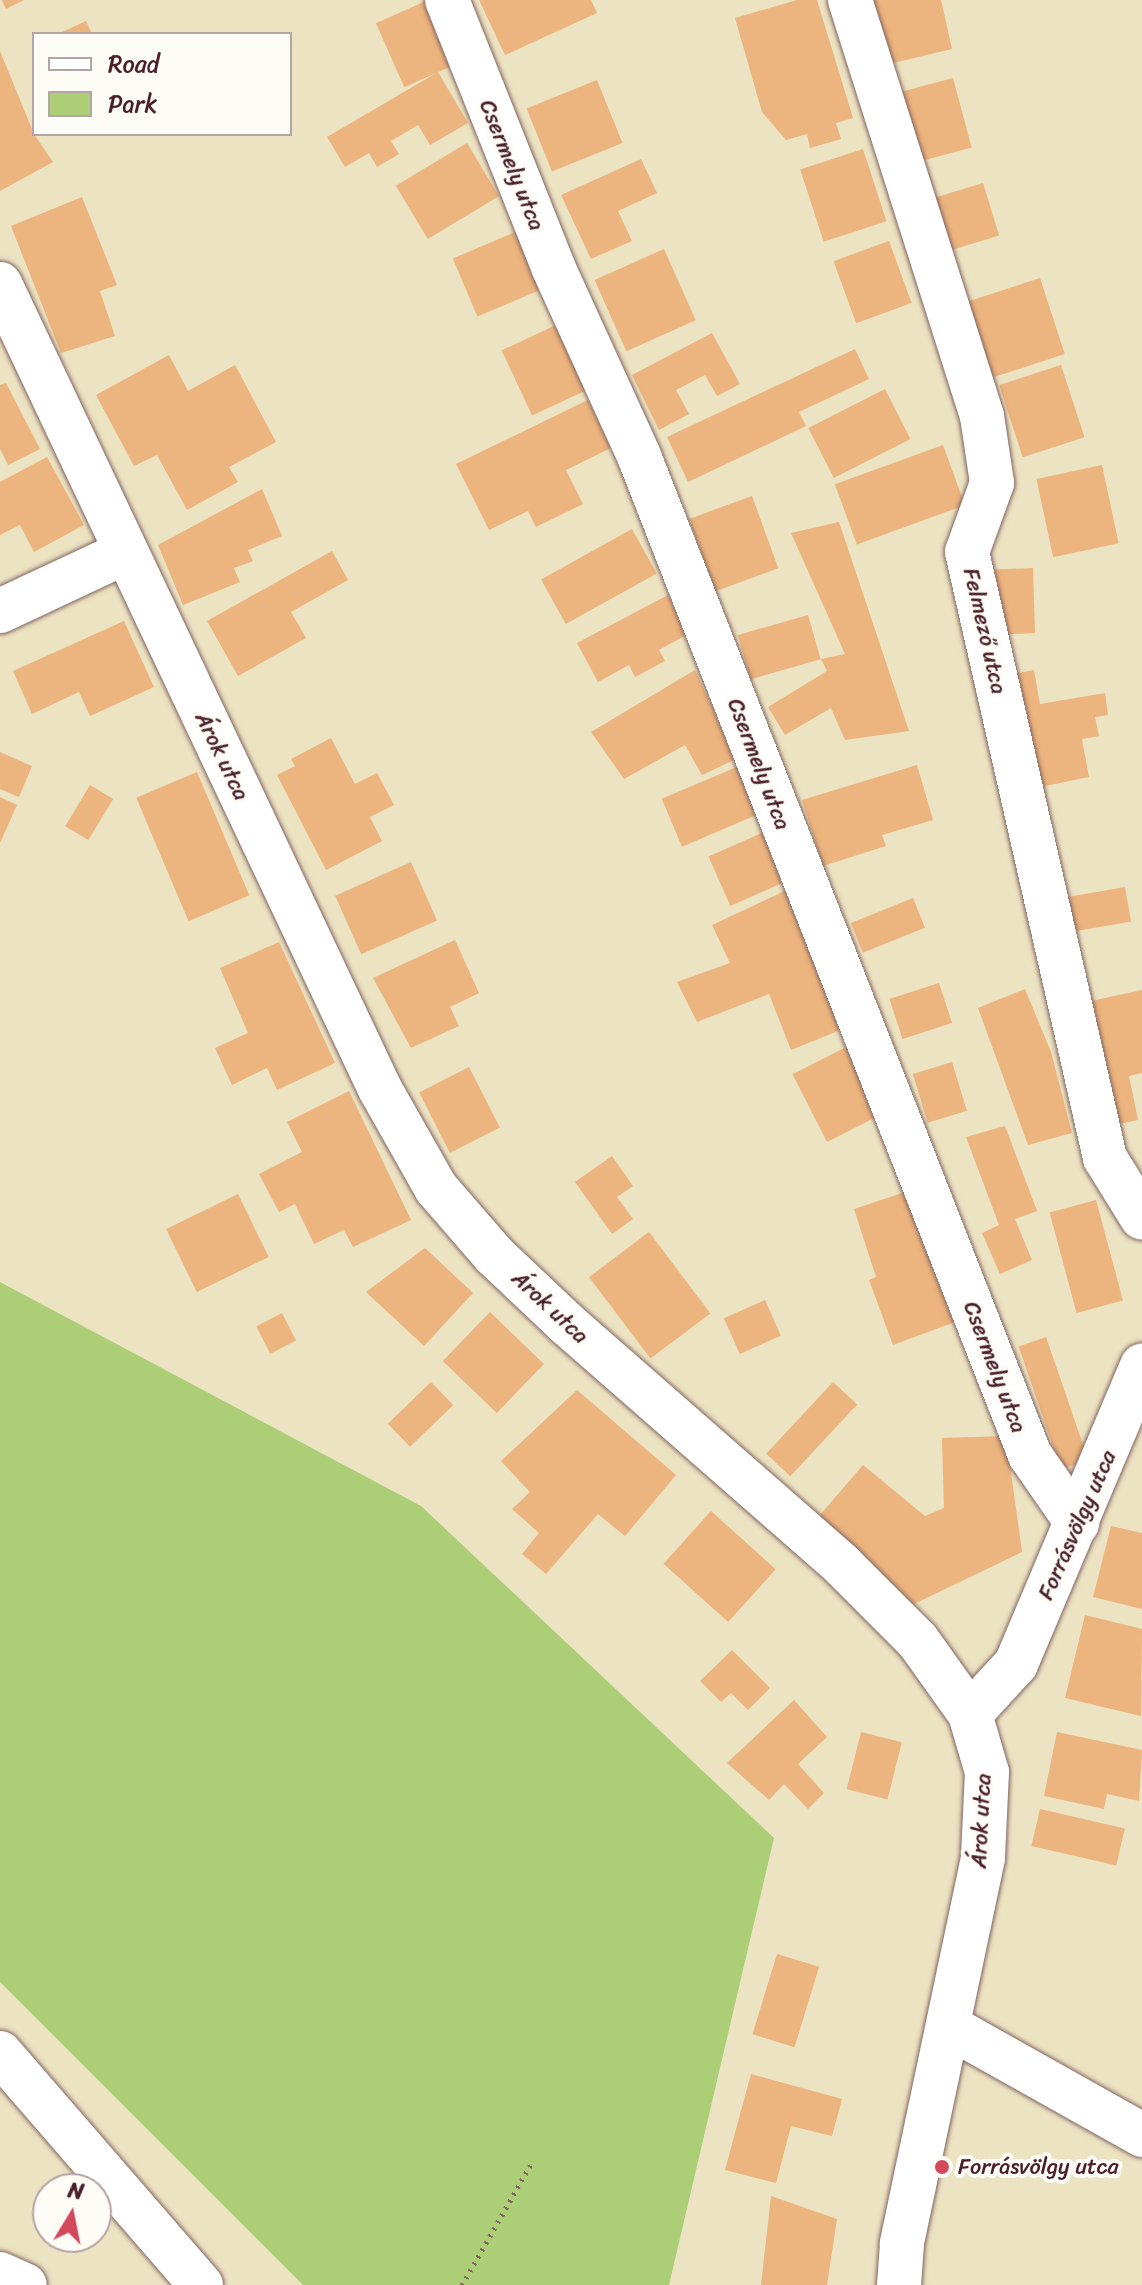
<!DOCTYPE html>
<html>
<head>
<meta charset="utf-8">
<style>
  body { margin:0 }
  #map { position:relative; width:1142px; height:2285px; overflow:hidden; background:#ece3c2; font-family:Sriracha,sans-serif }
  div>[style] { position:absolute }
  .green>* { inset:0; background:#abce77 }
  .building>* { inset:0; background:#ecb47e; transform-origin:0 0 }
  .path>* { height:5px; margin-top:-2.5px; transform-origin:0; background:repeating-linear-gradient(90deg,#836460 0 2px,transparent 0 8px) }
  .roads { filter:drop-shadow(0 0 2px #836460) drop-shadow(0 0 2px #836460) }
  .street>* { height:44px; margin:-22px; padding:0 22px; transform-origin:22px; border-radius:22px; background:#fff }
  .dots>* { width:22px; height:22px; translate:-50% -50%; box-sizing:border-box; border:4px solid #fdfcf7; border-radius:50% }
  span { translate:-50% -50%; white-space:nowrap; text-align:center; line-height:1.15; -webkit-text-stroke:8px #fdfcf7; paint-order:stroke }
  .street-label { font-size:22px; color:#4a1f2b }
  .poi-label { font-size:22px; color:#4a1f2b }
  .left { translate:0 -50%; text-align:left }
  .legend { position:absolute; left:32px; top:32px; width:260px; height:104px; box-sizing:border-box; background:#fdfcf7; border:2px solid #b5a4a5; margin:0; padding:10px 14px; list-style:none; font-size:24px; color:#4a1f2b }
  .legend li { display:flex; align-items:center; gap:16px; height:40px }
  .legend b { width:40px; border:2px solid #b5a4a5 }
  .north { position:absolute; left:32px; top:2173px; width:80px; height:80px; box-sizing:border-box; background:#fdfcf7; border:2px solid #b5a4a5; border-radius:50%; rotate:10deg; font-size:22px; font-weight:700; line-height:32px; text-align:center; color:#4a1f2b }
  .north::after { content:''; display:block; margin:auto; width:28px; height:36px; background:#d1495b; clip-path:polygon(50% 0,100% 100%,50% 72%,0 100%) }
</style>
</head>
<body>
<div id="map">
  <div class="green">
    <i style="clip-path:polygon(0 1282px,421px 1506px,774px 1838px,669px 2285px,303px 2285px,0 1982px)"></i>
  </div>
  <div class="building">
    <i style="clip-path:polygon(2px 0,24px 0,6px 9px)"></i>
    <i style="left:428px;top:0;width:70px;height:57px;rotate:66deg"></i>
    <i style="clip-path:polygon(479px 0,591px 0,597px 13px,505px 55px)"></i>
    <i style="clip-path:polygon(797px 0,817px 0,853px 118px,836px 123px,841px 139px,810px 148px,807px 134px,786px 140px,762px 112px,735px 18px)"></i>
    <i style="clip-path:polygon(865px 0,941px 0,952px 49px,881px 66px)"></i>
    <i style="clip-path:polygon(86px 21px,92px 34px,58px 34px)"></i>
    <i style="clip-path:polygon(0 51px,34px 134px,53px 162px,0 191px)"></i>
    <i style="clip-path:polygon(438px 72px,468px 123px,430px 145px,418px 125px,391px 141px,399px 154px,377px 167px,369px 153px,345px 167px,327px 137px)"></i>
    <i style="left:953px;top:78px;width:72px;height:60px;rotate:75deg"></i>
    <i style="left:597px;top:80px;width:68px;height:76px;rotate:68deg"></i>
    <i style="left:467px;top:143px;width:62px;height:83px;rotate:59deg"></i>
    <i style="left:863px;top:149px;width:76px;height:66px;rotate:72deg"></i>
    <i style="clip-path:polygon(641px 159px,657px 193px,618px 211px,632px 241px,591px 259px,561px 195px)"></i>
    <i style="left:983px;top:183px;width:55px;height:56px;rotate:73deg"></i>
    <i style="clip-path:polygon(82px 197px,117px 285px,100px 291px,115px 336px,61px 353px,11px 226px)"></i>
    <i style="left:520px;top:230px;width:63px;height:73px;rotate:67deg"></i>
    <i style="left:889px;top:241px;width:66px;height:59px;rotate:70deg"></i>
    <i style="left:664px;top:249px;width:78px;height:76px;rotate:66deg"></i>
    <i style="left:1040px;top:278px;width:80px;height:80px;rotate:72deg"></i>
    <i style="left:556px;top:325px;width:72px;height:60px;rotate:65deg"></i>
    <i style="clip-path:polygon(712px 333px,740px 384px,717px 396px,705px 375px,676px 390px,689px 414px,659px 430px,632px 375px)"></i>
    <i style="clip-path:polygon(855px 349px,869px 379px,799px 412px,806px 426px,688px 482px,667px 437px)"></i>
    <i style="clip-path:polygon(169px 355px,188px 391px,235px 365px,276px 442px,229px 467px,238px 482px,187px 510px,157px 455px,134px 466px,96px 395px)"></i>
    <i style="left:1061px;top:365px;width:76px;height:65px;rotate:72deg"></i>
    <i style="clip-path:polygon(6px 383px,40px 449px,8px 465px,0 449px,0 385px)"></i>
    <i style="left:885px;top:389px;width:56px;height:86px;rotate:63deg"></i>
    <i style="clip-path:polygon(588px 400px,611px 448px,566px 470px,583px 504px,536px 527px,528px 511px,489px 530px,456px 464px)"></i>
    <i style="left:943px;top:445px;width:64px;height:115px;rotate:70deg"></i>
    <i style="clip-path:polygon(47px 457px,84px 525px,34px 552px,20px 525px,0 535px,0 482px)"></i>
    <i style="left:1102px;top:465px;width:80px;height:67px;rotate:78deg"></i>
    <i style="clip-path:polygon(262px 489px,282px 536px,248px 550px,253px 561px,234px 568px,240px 582px,183px 605px,158px 545px)"></i>
    <i style="left:752px;top:496px;width:77px;height:67px;rotate:70deg"></i>
    <i style="clip-path:polygon(839px 522px,909px 731px,845px 740px,831px 708px,785px 735px,768px 707px,827px 671px,821px 659px,845px 654px,791px 533px)"></i>
    <i style="left:632px;top:529px;width:51px;height:104px;rotate:61deg"></i>
    <i style="clip-path:polygon(332px 551px,348px 580px,291px 612px,306px 638px,238px 676px,207px 621px)"></i>
    <i style="clip-path:polygon(1033px 568px,1035px 633px,994px 635px,979px 570px)"></i>
    <i style="clip-path:polygon(668px 595px,688px 634px,659px 650px,665px 661px,635px 677px,629px 665px,598px 682px,577px 643px)"></i>
    <i style="left:808px;top:615px;width:46px;height:73px;rotate:74deg"></i>
    <i style="clip-path:polygon(124px 621px,154px 687px,90px 716px,79px 692px,32px 714px,13px 671px)"></i>
    <i style="clip-path:polygon(695px 670px,736px 759px,702px 775px,685px 745px,624px 779px,591px 732px)"></i>
    <i style="clip-path:polygon(1034px 670px,1040px 704px,1105px 693px,1108px 715px,1095px 717px,1099px 736px,1082px 739px,1089px 777px,1040px 787px,1008px 675px)"></i>
    <i style="clip-path:polygon(331px 738px,355px 784px,377px 773px,394px 805px,370px 817px,382px 841px,326px 870px,277px 775px,295px 766px,291px 759px)"></i>
    <i style="clip-path:polygon(0 752px,32px 766px,19px 797px,0 789px)"></i>
    <i style="clip-path:polygon(917px 765px,933px 820px,882px 835px,886px 846px,823px 866px,802px 800px)"></i>
    <i style="left:739px;top:766px;width:52px;height:84px;rotate:67deg"></i>
    <i style="left:197px;top:772px;width:134px;height:66px;rotate:67deg"></i>
    <i style="left:90px;top:785px;width:27px;height:48px;rotate:31deg"></i>
    <i style="clip-path:polygon(0 797px,17px 805px,0 843px)"></i>
    <i style="left:766px;top:831px;width:54px;height:63px;rotate:66deg"></i>
    <i style="left:411px;top:862px;width:64px;height:83px;rotate:66deg"></i>
    <i style="left:1125px;top:887px;width:35px;height:64px;rotate:80deg"></i>
    <i style="clip-path:polygon(791px 888px,843px 1029px,791px 1050px,769px 994px,697px 1022px,677px 982px,730px 963px,712px 925px)"></i>
    <i style="left:913px;top:898px;width:32px;height:67px;rotate:68deg"></i>
    <i style="clip-path:polygon(455px 940px,479px 993px,450px 1007px,459px 1026px,411px 1048px,373px 978px)"></i>
    <i style="clip-path:polygon(279px 942px,335px 1063px,277px 1090px,267px 1068px,232px 1085px,215px 1048px,248px 1033px,220px 968px)"></i>
    <i style="left:939px;top:983px;width:42px;height:52px;rotate:72deg"></i>
    <i style="clip-path:polygon(1025px 989px,1051px 1052px,1072px 1133px,1028px 1145px,978px 1008px)"></i>
    <i style="clip-path:polygon(1142px 990px,1142px 1073px,1129px 1076px,1138px 1120px,1109px 1126px,1077px 1004px)"></i>
    <i style="left:846px;top:1047px;width:76px;height:60px;rotate:63deg"></i>
    <i style="left:952px;top:1062px;width:51px;height:41px;rotate:73deg"></i>
    <i style="left:469px;top:1067px;width:68px;height:56px;rotate:63deg"></i>
    <i style="clip-path:polygon(349px 1091px,411px 1220px,353px 1247px,344px 1230px,314px 1244px,295px 1204px,279px 1212px,259px 1174px,302px 1152px,287px 1122px)"></i>
    <i style="clip-path:polygon(1005px 1126px,1037px 1211px,1015px 1219px,1032px 1260px,1000px 1274px,982px 1233px,999px 1225px,966px 1137px)"></i>
    <i style="clip-path:polygon(612px 1156px,633px 1186px,617px 1197px,633px 1219px,612px 1234px,575px 1182px)"></i>
    <i style="clip-path:polygon(908px 1191px,955px 1322px,893px 1345px,869px 1280px,876px 1277px,854px 1209px)"></i>
    <i style="left:238px;top:1194px;width:70px;height:80px;rotate:64deg"></i>
    <i style="left:1096px;top:1200px;width:104px;height:48px;rotate:75deg"></i>
    <i style="left:649px;top:1232px;width:102px;height:75px;rotate:53deg"></i>
    <i style="clip-path:polygon(425px 1248px,473px 1293px,424px 1346px,366px 1292px)"></i>
    <i style="left:765px;top:1300px;width:39px;height:45px;rotate:66deg"></i>
    <i style="left:490px;top:1312px;width:75px;height:68px;rotate:44deg"></i>
    <i style="left:282px;top:1313px;width:31px;height:29px;rotate:63deg"></i>
    <i style="left:1046px;top:1337px;width:130px;height:29px;rotate:71deg"></i>
    <i style="left:431px;top:1382px;width:32px;height:60px;rotate:46deg"></i>
    <i style="left:833px;top:1382px;width:33px;height:98px;rotate:43deg"></i>
    <i style="clip-path:polygon(577px 1390px,676px 1475px,625px 1536px,598px 1514px,546px 1574px,522px 1554px,539px 1533px,512px 1509px,530px 1492px,501px 1461px)"></i>
    <i style="clip-path:polygon(1006px 1436px,1022px 1552px,910px 1606px,814px 1522px,863px 1465px,925px 1516px,944px 1508px,942px 1438px)"></i>
    <i style="left:711px;top:1511px;width:87px;height:71px;rotate:42deg"></i>
    <i style="clip-path:polygon(1111px 1526px,1142px 1533px,1142px 1609px,1093px 1597px)"></i>
    <i style="clip-path:polygon(1085px 1615px,1142px 1629px,1141px 1716px,1065px 1698px)"></i>
    <i style="clip-path:polygon(732px 1650px,770px 1688px,748px 1710px,731px 1693px,721px 1702px,700px 1681px)"></i>
    <i style="clip-path:polygon(794px 1700px,827px 1737px,798px 1764px,824px 1793px,808px 1809px,784px 1784px,769px 1800px,727px 1763px)"></i>
    <i style="left:861px;top:1732px;width:42px;height:59px;rotate:14deg"></i>
    <i style="clip-path:polygon(1057px 1732px,1142px 1750px,1139px 1801px,1107px 1794px,1104px 1809px,1044px 1796px)"></i>
    <i style="left:1040px;top:1809px;width:87px;height:38px;rotate:13deg"></i>
    <i style="left:777px;top:1954px;width:44px;height:84px;rotate:17deg"></i>
    <i style="clip-path:polygon(751px 2074px,842px 2099px,832px 2136px,791px 2126px,776px 2183px,725px 2170px)"></i>
    <i style="clip-path:polygon(771px 2196px,837px 2219px,827px 2285px,761px 2285px)"></i>
  </div>
  <div class="path">
    <i style="left:462px;top:2285px;width:139px;rotate:-60.3deg"></i>
  </div>
  <div class="roads">
    <div class="street">
      <i style="left:447px;top:0;width:287px;rotate:68.3deg"></i>
      <i style="left:553px;top:267px;width:208px;rotate:65.5deg"></i>
      <i style="left:639px;top:456px;width:1073px;rotate:68.63deg"></i>
      <i style="left:1030px;top:1455px;width:83px;rotate:55.3deg"></i>
      <i style="left:850px;top:0;width:436px;rotate:72.4deg"></i>
      <i style="left:982px;top:416px;width:68px;rotate:81.5deg"></i>
      <i style="left:992px;top:483px;width:73px;rotate:109.9deg"></i>
      <i style="left:967px;top:552px;width:622px;rotate:77.17deg"></i>
      <i style="left:1105px;top:1158px;width:70px;rotate:58.3deg"></i>
      <i style="left:0;top:284px;width:890px;rotate:64.73deg"></i>
      <i style="left:380px;top:1089px;width:114px;rotate:60.5deg"></i>
      <i style="left:436px;top:1188px;width:89px;rotate:49.1deg"></i>
      <i style="left:494px;top:1255px;width:100px;rotate:43.4deg"></i>
      <i style="left:567px;top:1324px;width:366px;rotate:41.2deg"></i>
      <i style="left:842px;top:1565px;width:107px;rotate:45deg"></i>
      <i style="left:918px;top:1641px;width:90px;rotate:54.5deg"></i>
      <i style="left:970px;top:1714px;width:60px;rotate:73.7deg"></i>
      <i style="left:987px;top:1772px;width:86px;rotate:92.7deg"></i>
      <i style="left:983px;top:1858px;width:394px;rotate:101.9deg"></i>
      <i style="left:902px;top:2244px;width:41px;rotate:94.2deg"></i>
      <i style="left:0;top:611px;width:137px;rotate:-25.1deg"></i>
      <i style="left:970px;top:1714px;width:68px;rotate:-47.4deg"></i>
      <i style="left:1016px;top:1664px;width:324px;rotate:-67.1deg"></i>
      <i style="left:948px;top:2026px;width:223px;rotate:29.3deg"></i>
      <i style="left:0;top:2053px;width:307px;rotate:49.1deg"></i>
      <i style="left:0;top:2274px;width:27px;rotate:24deg"></i>
    </div>
  </div>
  <div class="dots">
    <i style="left:942px;top:2167px;background:#d1495b"></i>
  </div>
  <div class="street-label">
    <span style="left:512px;top:165px;rotate:68deg">Csermely utca</span>
    <span style="left:985px;top:631px;rotate:77deg">Felmező utca</span>
    <span style="left:222px;top:756px;rotate:64deg">Árok utca</span>
    <span style="left:759px;top:764px;rotate:69deg">Csermely utca</span>
    <span style="left:550px;top:1307px;rotate:43deg">Árok utca</span>
    <span style="left:995px;top:1367px;rotate:69deg">Csermely utca</span>
    <span style="left:1077px;top:1525px;rotate:-66deg">Forrásvölgy utca</span>
    <span style="left:981px;top:1821px;rotate:-87deg">Árok utca</span>
  </div>
  <div class="poi-label">
    <span class="left" style="left:958px;top:2167px">Forrásvölgy utca</span>
  </div>
  <ul class="legend">
  <li><b style="height:10px;background:#fff"></b>Road</li>
  <li><b style="height:22px;background:#abce77"></b>Park</li>
  </ul>
  <div class="north">N</div>
</div>
</body>
</html>
